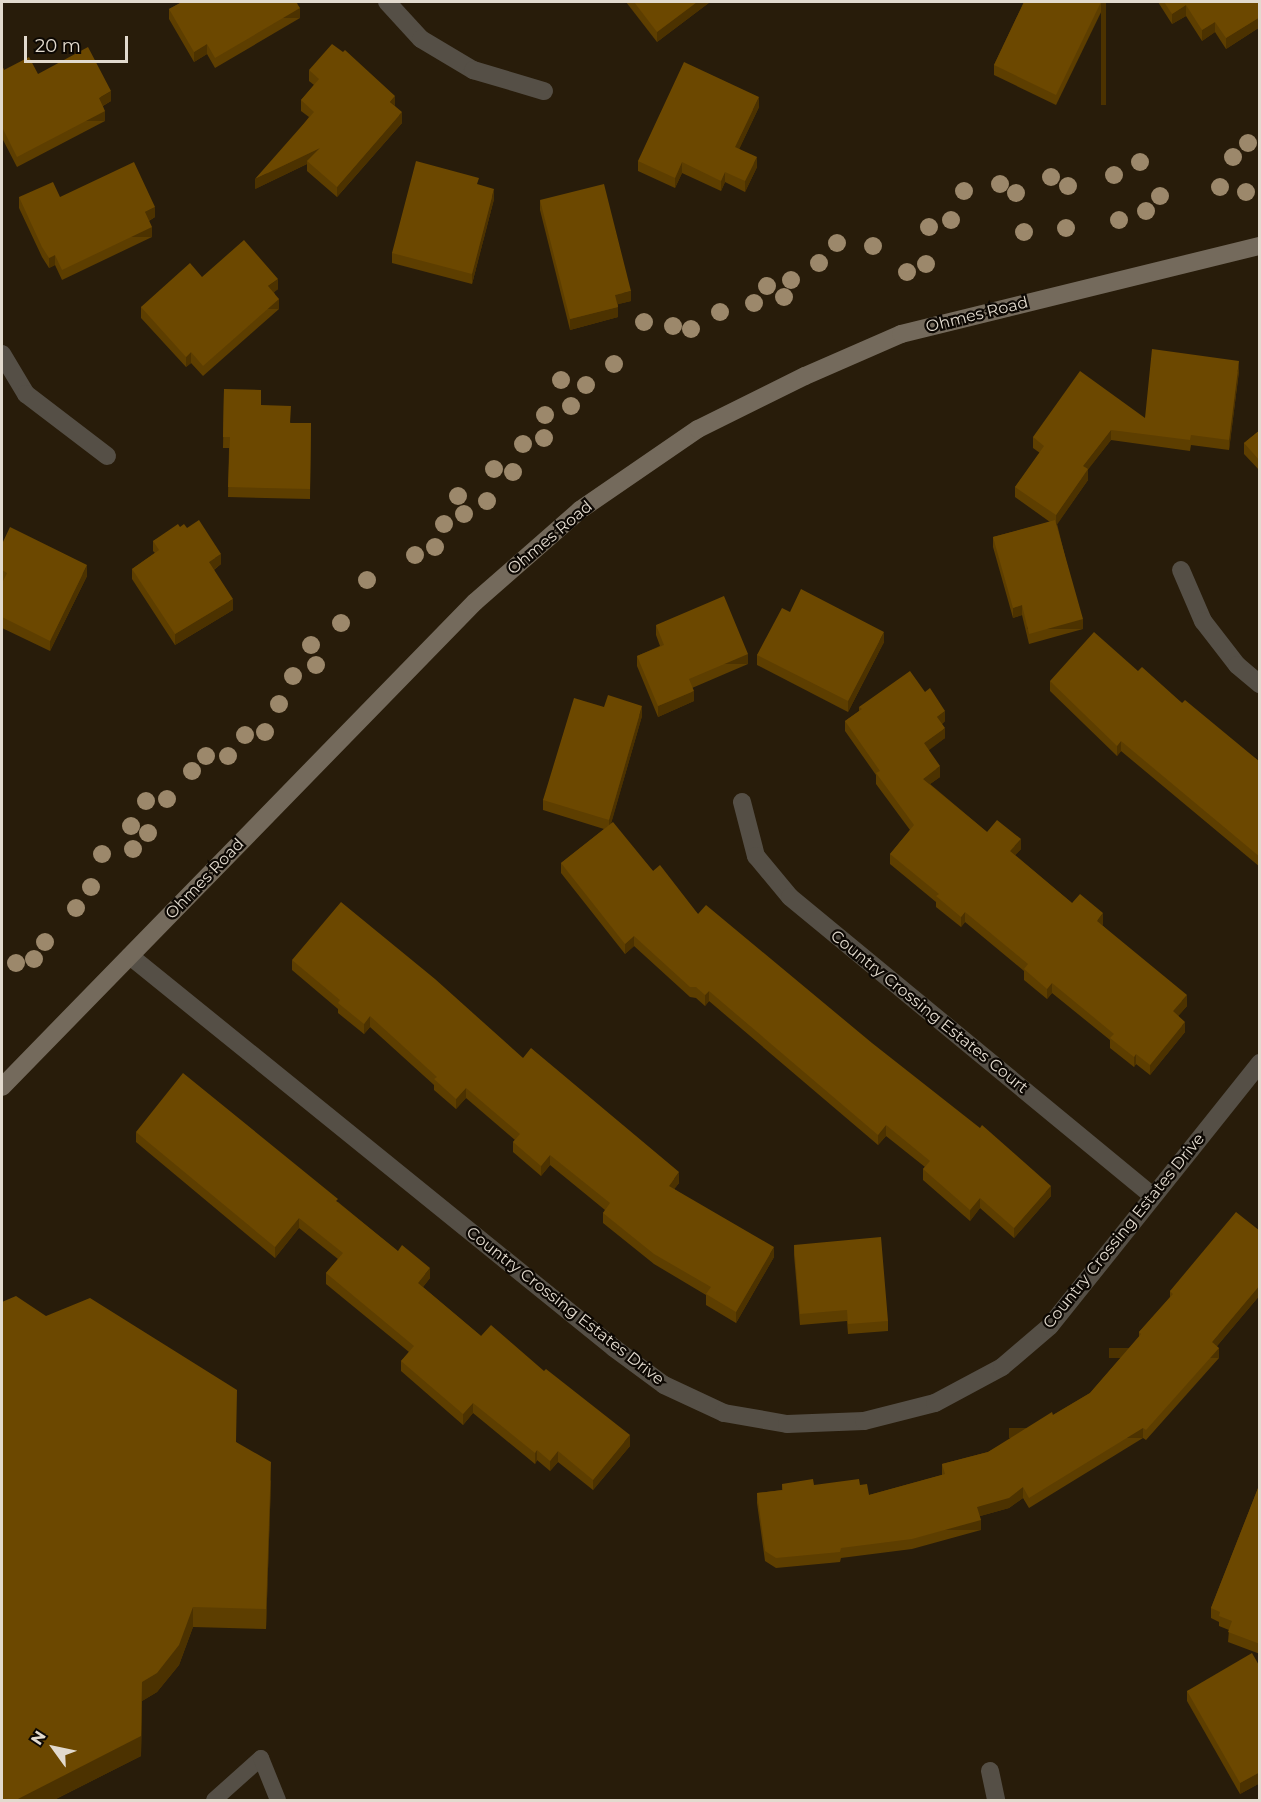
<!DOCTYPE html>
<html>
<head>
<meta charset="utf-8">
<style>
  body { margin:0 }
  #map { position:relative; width:1261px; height:1802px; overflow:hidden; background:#281c0a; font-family:Montserrat,sans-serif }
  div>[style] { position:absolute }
  .lane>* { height:16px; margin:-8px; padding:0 8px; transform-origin:8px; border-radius:8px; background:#554f46 }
  .street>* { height:18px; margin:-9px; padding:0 9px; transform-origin:9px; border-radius:9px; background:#554f46 }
  .secondary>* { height:18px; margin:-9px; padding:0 9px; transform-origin:9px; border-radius:9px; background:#746a5c }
  .trees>* { width:18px; height:18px; margin:-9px; border-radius:50%; background:#9c886b }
  .wall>* { inset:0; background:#5d3e00 }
  .shaded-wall>* { inset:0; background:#4c3200; transform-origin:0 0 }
  .building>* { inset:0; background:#6c4800 }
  span { translate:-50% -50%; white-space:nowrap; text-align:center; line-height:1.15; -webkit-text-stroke:4.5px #0d0803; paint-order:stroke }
  .street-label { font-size:16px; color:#e2dace }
  .frame { position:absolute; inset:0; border:3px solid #e2dace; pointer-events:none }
  .north { position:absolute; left:24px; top:1718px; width:60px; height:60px; -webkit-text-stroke:4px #0d0803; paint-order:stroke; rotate:303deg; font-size:16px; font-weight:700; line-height:24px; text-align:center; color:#e2dace }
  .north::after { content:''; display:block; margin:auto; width:21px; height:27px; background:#e2dace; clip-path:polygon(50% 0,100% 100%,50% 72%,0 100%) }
  .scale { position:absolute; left:24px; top:36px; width:104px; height:27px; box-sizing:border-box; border:3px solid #e2dace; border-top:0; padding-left:8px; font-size:18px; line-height:21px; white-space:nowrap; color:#e2dace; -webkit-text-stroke:4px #0d0803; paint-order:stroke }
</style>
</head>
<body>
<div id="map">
  <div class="lane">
    <i style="left:214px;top:1800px;width:63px;rotate:-41.8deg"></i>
    <i style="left:261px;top:1758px;width:45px;rotate:68deg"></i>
  </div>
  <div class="street">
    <i style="left:387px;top:2px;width:50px;rotate:47.4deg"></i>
    <i style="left:421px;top:39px;width:61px;rotate:30.8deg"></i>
    <i style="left:473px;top:70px;width:74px;rotate:16.5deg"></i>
    <i style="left:2px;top:354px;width:47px;rotate:59deg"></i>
    <i style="left:26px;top:394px;width:102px;rotate:37.4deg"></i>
    <i style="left:1181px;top:570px;width:56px;rotate:66.7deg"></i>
    <i style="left:1203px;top:621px;width:56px;rotate:52.3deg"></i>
    <i style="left:1237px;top:665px;width:30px;rotate:40deg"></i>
    <i style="left:742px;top:802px;width:56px;rotate:75.5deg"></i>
    <i style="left:756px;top:856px;width:53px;rotate:50.3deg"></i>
    <i style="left:790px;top:897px;width:469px;rotate:39.5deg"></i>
    <i style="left:130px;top:956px;width:623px;rotate:39deg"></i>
    <i style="left:614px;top:1348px;width:62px;rotate:36.5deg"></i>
    <i style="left:664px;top:1385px;width:66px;rotate:25deg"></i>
    <i style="left:724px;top:1413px;width:64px;rotate:9.9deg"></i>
    <i style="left:787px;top:1424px;width:77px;rotate:-2.2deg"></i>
    <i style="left:864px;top:1421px;width:73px;rotate:-14.2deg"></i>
    <i style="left:935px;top:1403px;width:76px;rotate:-28.2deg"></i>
    <i style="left:1002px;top:1367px;width:63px;rotate:-40.5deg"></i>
    <i style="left:1050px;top:1326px;width:337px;rotate:-51.4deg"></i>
    <i style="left:990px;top:1771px;width:30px;rotate:78deg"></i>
  </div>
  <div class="secondary">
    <i style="left:2px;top:1087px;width:677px;rotate:-45.72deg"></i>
    <i style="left:475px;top:602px;width:140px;rotate:-41.2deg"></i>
    <i style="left:580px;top:510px;width:143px;rotate:-34.5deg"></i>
    <i style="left:698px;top:429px;width:119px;rotate:-26.4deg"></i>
    <i style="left:805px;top:376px;width:105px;rotate:-23.6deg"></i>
    <i style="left:901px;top:334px;width:370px;rotate:-13.8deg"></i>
  </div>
  <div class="trees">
    <i style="left:1248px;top:143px"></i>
    <i style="left:1233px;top:157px"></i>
    <i style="left:1140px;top:162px"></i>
    <i style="left:1114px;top:175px"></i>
    <i style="left:1051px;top:177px"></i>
    <i style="left:1000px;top:184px"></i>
    <i style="left:1068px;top:186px"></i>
    <i style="left:1220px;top:187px"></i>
    <i style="left:964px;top:191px"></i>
    <i style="left:1246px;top:192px"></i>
    <i style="left:1016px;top:193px"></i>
    <i style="left:1160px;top:196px"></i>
    <i style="left:1146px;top:211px"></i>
    <i style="left:951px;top:220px"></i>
    <i style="left:1119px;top:220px"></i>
    <i style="left:929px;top:227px"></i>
    <i style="left:1066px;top:228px"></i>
    <i style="left:1024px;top:232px"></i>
    <i style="left:837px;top:243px"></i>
    <i style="left:873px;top:246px"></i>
    <i style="left:819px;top:263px"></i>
    <i style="left:926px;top:264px"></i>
    <i style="left:907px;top:272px"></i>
    <i style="left:791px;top:280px"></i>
    <i style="left:767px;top:286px"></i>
    <i style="left:784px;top:297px"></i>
    <i style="left:754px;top:303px"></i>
    <i style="left:720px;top:312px"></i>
    <i style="left:644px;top:322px"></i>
    <i style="left:673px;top:326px"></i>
    <i style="left:691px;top:329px"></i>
    <i style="left:614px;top:364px"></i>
    <i style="left:561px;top:380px"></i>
    <i style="left:586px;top:385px"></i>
    <i style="left:571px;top:406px"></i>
    <i style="left:545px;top:415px"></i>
    <i style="left:544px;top:438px"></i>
    <i style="left:523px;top:444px"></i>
    <i style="left:494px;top:469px"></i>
    <i style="left:513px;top:472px"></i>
    <i style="left:458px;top:496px"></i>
    <i style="left:487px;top:501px"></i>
    <i style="left:464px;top:514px"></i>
    <i style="left:444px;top:524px"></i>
    <i style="left:435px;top:547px"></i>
    <i style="left:415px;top:555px"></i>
    <i style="left:367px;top:580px"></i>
    <i style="left:341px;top:623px"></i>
    <i style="left:311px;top:645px"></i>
    <i style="left:316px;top:665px"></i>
    <i style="left:293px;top:676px"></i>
    <i style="left:279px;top:704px"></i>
    <i style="left:265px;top:732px"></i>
    <i style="left:245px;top:735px"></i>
    <i style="left:206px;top:756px"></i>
    <i style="left:228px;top:756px"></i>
    <i style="left:192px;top:771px"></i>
    <i style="left:167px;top:799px"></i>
    <i style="left:146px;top:801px"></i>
    <i style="left:131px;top:826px"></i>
    <i style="left:148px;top:833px"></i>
    <i style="left:133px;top:849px"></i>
    <i style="left:102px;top:854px"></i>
    <i style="left:91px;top:887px"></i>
    <i style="left:76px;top:908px"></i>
    <i style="left:45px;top:942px"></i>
    <i style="left:34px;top:959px"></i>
    <i style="left:16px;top:963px"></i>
  </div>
  <div class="wall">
    <i style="clip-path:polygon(182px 2px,297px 2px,300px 18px,215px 68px,207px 54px,194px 62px,169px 19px,169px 9px)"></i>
    <i style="clip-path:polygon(626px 2px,710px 2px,657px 42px)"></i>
    <i style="clip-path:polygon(1024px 2px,1106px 2px,1056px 105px,994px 75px,994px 65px)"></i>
    <i style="clip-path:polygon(1158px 2px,1260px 2px,1260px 27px,1226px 49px,1215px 32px,1202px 41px,1186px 16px,1172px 24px)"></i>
    <i style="clip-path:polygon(2px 65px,4px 70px,38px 74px,111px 101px,103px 106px,105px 121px,17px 167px,2px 138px)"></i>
    <i style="clip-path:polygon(309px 70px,395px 106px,402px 123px,337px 197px,307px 171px,307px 164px,255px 189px,309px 117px,301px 111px,301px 100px,314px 85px,309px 81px)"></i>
    <i style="clip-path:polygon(759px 107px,739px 149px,757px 167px,745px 192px,725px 182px,721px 191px,682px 173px,675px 188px,638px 171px,638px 161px)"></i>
    <i style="clip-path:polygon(479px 185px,494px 199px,472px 284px,392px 263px,392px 253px)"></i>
    <i style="clip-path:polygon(19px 197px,60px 197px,155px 217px,149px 221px,152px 237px,62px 280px,55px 265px,49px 268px,42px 257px,19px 208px)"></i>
    <i style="clip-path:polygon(540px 200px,631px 301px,618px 304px,618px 317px,570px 330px,540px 210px)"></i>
    <i style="clip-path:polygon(202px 277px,278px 289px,274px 292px,279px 309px,203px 376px,191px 363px,186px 367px,141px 318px,141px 307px)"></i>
    <i style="clip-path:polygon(1239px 371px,1229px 450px,1191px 445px,1190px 451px,1111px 440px,1088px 469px,1088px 480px,1057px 524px,1083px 629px,1029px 644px,1022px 615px,1013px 618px,993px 547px,993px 537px,1050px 522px,1015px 497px,1015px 487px,1040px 453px,1033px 448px,1033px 437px,1145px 418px)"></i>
    <i style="clip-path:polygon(224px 389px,261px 405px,291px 423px,311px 423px,310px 499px,228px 497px,229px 448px,223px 448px)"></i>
    <i style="clip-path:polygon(1260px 430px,1260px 471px,1244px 454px,1244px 443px)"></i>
    <i style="clip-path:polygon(180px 527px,187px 528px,221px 564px,214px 570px,233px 610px,175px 645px,132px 579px,132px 569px,155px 553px,153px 551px,153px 541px)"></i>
    <i style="clip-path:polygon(2px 544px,87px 576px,50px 651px,2px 628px,2px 583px,3px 581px,2px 580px)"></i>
    <i style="clip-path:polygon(790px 612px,884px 642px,848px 712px,757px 665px,757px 655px)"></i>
    <i style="clip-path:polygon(656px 625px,748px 664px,692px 688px,694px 701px,658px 717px,637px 666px,637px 656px,660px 646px,656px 635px)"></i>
    <i style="clip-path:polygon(1138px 671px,1182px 703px,1260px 762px,1260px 867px,1121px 751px,1117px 756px,1050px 691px,1050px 681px)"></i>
    <i style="clip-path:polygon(604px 707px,642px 716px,611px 823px,653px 871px,698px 914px,1051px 1196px,1014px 1238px,980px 1208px,970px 1221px,923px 1180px,923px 1169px,925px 1167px,886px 1136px,878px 1145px,709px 1001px,705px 1006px,696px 998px,690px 997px,634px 946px,625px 954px,561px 873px,561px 863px,604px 829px,543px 810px,543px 800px)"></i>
    <i style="clip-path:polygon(859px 707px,945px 721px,942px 724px,945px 738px,928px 750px,940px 777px,930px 784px,987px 832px,1021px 849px,1015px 855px,1072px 903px,1103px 924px,1102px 925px,1187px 1006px,1178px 1016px,1185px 1032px,1150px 1075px,1136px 1064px,1134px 1067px,1110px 1048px,1110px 1040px,1052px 993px,1047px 999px,1024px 980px,1024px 971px,965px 922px,961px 927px,936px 907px,936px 902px,890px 864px,890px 854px,910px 830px,876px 784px,876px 775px,845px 731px,845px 721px,859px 711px)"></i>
    <i style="clip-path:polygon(292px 960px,523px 1058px,679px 1183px,674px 1189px,774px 1257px,736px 1323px,706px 1305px,706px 1295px,654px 1264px,603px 1223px,603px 1213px,605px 1210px,550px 1165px,541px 1176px,513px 1152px,513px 1142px,515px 1140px,466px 1098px,456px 1109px,434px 1090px,434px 1085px,370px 1027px,364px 1034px,338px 1013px,338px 1009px,292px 970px)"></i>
    <i style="clip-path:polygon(136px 1132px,338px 1202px,430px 1278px,423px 1287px,481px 1336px,630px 1446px,593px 1490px,558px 1462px,550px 1471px,537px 1460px,535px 1464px,473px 1413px,463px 1425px,401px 1371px,401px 1361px,409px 1352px,326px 1284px,326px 1273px,338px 1259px,299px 1228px,275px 1258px,136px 1142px)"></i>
    <i style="clip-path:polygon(1260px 1231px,1260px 1295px,1217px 1346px,1219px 1358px,1146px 1440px,1143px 1438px,1029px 1508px,1023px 1498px,1009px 1508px,980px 1516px,981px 1530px,912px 1549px,841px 1558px,840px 1562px,776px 1568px,765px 1561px,757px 1503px,757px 1493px,782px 1490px,782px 1484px,814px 1485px,860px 1485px,869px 1495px,942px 1475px,942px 1464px,988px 1452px,1053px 1415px,1090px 1393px,1139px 1337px,1139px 1332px,1170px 1297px,1170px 1291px)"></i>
    <i style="clip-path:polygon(794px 1245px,888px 1321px,888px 1331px,848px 1334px,847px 1321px,800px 1325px,794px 1255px)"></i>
    <i style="clip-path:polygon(236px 1442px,271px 1481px,266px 1629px,193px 1627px,179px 1665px,157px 1692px,142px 1701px,141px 1756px,54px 1800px)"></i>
    <i style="clip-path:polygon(1260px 1483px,1260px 1654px,1228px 1642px,1229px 1630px,1219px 1626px,1219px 1622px,1211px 1618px,1211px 1608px)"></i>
    <i style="clip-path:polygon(1260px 1667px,1260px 1783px,1240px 1794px,1187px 1701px,1187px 1691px)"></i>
  </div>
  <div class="shaded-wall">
    <i style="clip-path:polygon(697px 2px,710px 2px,657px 42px,657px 32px)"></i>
    <i style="left:1101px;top:2px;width:5px;height:103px"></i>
    <i style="clip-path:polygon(1186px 5px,1186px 16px,1172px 24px,1172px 14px)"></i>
    <i style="left:300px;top:8px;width:10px;height:99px;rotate:90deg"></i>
    <i style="clip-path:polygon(1260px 17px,1260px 27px,1226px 49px,1226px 38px)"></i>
    <i style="clip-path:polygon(1215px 22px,1215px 32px,1202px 41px,1202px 30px)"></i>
    <i style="clip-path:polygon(207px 44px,207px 54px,194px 62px,194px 52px)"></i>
    <i style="clip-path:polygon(111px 91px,111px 101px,99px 108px,99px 98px)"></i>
    <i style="clip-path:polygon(395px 96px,395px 106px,390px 102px)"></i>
    <i style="clip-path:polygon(759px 97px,759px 107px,735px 158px,735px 147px)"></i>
    <i style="left:105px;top:111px;width:10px;height:99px;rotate:90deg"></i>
    <i style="clip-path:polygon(402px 112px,402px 123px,337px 197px,337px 187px)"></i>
    <i style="clip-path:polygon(320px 148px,307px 161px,307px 164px,255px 189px,255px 179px)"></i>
    <i style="clip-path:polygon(757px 157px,757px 167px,745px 192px,745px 181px)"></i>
    <i style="clip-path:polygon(682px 162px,682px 173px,675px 188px,675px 178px)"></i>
    <i style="clip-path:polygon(725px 172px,725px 182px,721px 191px,721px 181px)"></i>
    <i style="clip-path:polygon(494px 189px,494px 199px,472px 284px,472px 274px)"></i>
    <i style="clip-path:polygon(155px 207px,155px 217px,145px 223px,145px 212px)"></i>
    <i style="left:152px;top:227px;width:10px;height:100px;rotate:90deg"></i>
    <i style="clip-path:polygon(55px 255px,55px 265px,49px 268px,49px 258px)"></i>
    <i style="clip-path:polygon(278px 279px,278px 289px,268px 297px,268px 286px)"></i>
    <i style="clip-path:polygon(631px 291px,631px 301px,615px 305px,615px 295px)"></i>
    <i style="left:279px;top:299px;width:10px;height:101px;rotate:90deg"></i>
    <i style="clip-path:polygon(618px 307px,618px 317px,570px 330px,570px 319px)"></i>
    <i style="clip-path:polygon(191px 352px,191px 363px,186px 367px,186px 357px)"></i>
    <i style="clip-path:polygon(1239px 361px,1239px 371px,1229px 450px,1229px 440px)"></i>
    <i style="clip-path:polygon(1111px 430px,1111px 440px,1083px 476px,1083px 466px)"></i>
    <i style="clip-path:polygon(1088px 469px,1088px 480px,1056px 526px,1056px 515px)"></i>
    <i style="clip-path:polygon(221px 554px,221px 564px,209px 573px,209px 562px)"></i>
    <i style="clip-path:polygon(87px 565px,87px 576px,50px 651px,50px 641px)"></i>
    <i style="clip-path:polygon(233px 599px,233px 610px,175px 645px,175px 634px)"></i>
    <i style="clip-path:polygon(1022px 605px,1022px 615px,1013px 618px,1013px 608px)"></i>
    <i style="left:1083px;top:619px;width:10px;height:56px;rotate:90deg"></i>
    <i style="clip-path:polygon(884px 632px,884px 642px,848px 712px,848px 701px)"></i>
    <i style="left:748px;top:654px;width:10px;height:64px;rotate:90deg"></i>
    <i style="clip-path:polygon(694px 691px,694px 701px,658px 717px,658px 706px)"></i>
    <i style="clip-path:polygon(642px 706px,642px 716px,609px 831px,609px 820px)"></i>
    <i style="clip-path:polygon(945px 711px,945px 721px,937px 727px,937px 717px)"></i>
    <i style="clip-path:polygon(945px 728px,945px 738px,924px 754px,924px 743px)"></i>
    <i style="clip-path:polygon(1121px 741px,1121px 751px,1117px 756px,1117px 746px)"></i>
    <i style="clip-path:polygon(940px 766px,940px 777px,923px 789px,923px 779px)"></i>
    <i style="clip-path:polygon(1021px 839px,1021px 849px,1010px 861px,1010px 851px)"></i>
    <i style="clip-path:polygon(965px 912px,965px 922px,961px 927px,961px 917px)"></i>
    <i style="clip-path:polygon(1103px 913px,1103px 924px,1097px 931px,1097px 921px)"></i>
    <i style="clip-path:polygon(634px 936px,634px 946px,625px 954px,625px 944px)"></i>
    <i style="clip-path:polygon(1052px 983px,1052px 993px,1047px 999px,1047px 989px)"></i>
    <i style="clip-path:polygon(709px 991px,709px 1001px,705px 1006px,705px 995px)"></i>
    <i style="clip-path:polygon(1187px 995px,1187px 1006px,1173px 1022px,1173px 1011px)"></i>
    <i style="clip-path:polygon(370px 1016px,370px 1027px,364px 1034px,364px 1024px)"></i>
    <i style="clip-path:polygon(1185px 1022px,1185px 1032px,1150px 1075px,1150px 1065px)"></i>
    <i style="clip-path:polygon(1136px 1054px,1136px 1064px,1134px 1067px,1134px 1057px)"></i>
    <i style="clip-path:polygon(466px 1088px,466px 1098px,456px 1109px,456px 1099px)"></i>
    <i style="clip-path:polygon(886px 1125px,886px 1136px,878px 1145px,878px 1135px)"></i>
    <i style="clip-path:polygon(550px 1155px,550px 1165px,541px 1176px,541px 1166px)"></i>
    <i style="clip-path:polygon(679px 1172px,679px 1183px,669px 1196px,669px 1186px)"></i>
    <i style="clip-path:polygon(1051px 1186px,1051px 1196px,1014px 1238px,1014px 1228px)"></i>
    <i style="clip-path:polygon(980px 1198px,980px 1208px,970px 1221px,970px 1210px)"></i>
    <i style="clip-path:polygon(299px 1218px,299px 1228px,275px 1258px,275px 1247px)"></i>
    <i style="clip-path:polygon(774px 1247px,774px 1257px,736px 1323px,736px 1312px)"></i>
    <i style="clip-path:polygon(430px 1268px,430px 1278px,418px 1293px,418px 1283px)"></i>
    <i style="clip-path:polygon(1260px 1285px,1260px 1295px,1212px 1352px,1212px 1342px)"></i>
    <i style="left:1219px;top:1348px;width:10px;height:110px;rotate:90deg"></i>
    <i style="clip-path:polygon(473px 1403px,473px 1413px,463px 1425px,463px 1414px)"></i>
    <i style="left:1143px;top:1428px;width:10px;height:134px;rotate:90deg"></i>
    <i style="clip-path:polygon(630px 1435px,630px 1446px,593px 1490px,593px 1480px)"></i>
    <i style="clip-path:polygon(537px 1450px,537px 1460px,535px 1464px,535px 1453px)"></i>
    <i style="clip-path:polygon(558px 1451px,558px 1462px,550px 1471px,550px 1461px)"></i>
    <i style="clip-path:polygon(271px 1462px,271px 1481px,266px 1629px,266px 1609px)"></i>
    <i style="clip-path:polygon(1023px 1487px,1023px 1498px,1009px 1508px,977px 1517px,977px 1507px)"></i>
    <i style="left:981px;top:1520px;width:10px;height:72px;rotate:90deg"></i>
    <i style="clip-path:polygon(193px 1607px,193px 1627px,179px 1665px,157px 1692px,142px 1701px,141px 1756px,54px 1800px,16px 1800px)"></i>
    <i style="clip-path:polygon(1260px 1772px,1260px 1783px,1240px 1794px,1240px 1783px)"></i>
  </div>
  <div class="building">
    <i style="clip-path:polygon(182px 2px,296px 2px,300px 8px,215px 58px,207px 44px,194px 52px,169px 9px)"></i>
    <i style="clip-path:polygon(634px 2px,697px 2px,657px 32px)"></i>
    <i style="clip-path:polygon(1024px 2px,1101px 2px,1056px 95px,994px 65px)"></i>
    <i style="clip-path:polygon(1164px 2px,1260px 2px,1260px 17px,1226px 38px,1215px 22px,1202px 30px,1186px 5px,1172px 14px)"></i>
    <i style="clip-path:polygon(332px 44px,343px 52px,345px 50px,395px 96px,390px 102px,402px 112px,337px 187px,307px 161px,320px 148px,255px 179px,314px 112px,301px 100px,319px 79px,309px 70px)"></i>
    <i style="clip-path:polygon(88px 47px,111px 91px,99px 98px,105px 111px,17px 157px,2px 127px,2px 65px,4px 70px,29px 57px,38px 74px)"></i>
    <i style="clip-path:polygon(684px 62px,759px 97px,735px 147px,757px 157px,745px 181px,725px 172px,721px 181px,682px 162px,675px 178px,638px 161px)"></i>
    <i style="clip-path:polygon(416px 161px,479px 178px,477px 184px,494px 189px,472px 274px,392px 253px)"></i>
    <i style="clip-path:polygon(134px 162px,155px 207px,145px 212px,152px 227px,62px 270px,55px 255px,49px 258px,42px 247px,19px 197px,53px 182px,60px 197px)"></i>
    <i style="clip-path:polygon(604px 184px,631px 291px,615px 295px,618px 307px,570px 319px,540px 200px)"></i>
    <i style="clip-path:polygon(244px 240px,278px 279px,268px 286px,279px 299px,203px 366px,191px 352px,186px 357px,141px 307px,190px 263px,202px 277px)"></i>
    <i style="clip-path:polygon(1152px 349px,1239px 361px,1229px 440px,1191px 435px,1190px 440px,1111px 430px,1083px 466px,1088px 469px,1056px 515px,1015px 487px,1044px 446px,1033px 437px,1080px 371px,1145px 418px)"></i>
    <i style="clip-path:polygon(224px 389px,261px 390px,261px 405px,291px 406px,290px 423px,311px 423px,310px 489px,228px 487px,230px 437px,223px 437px)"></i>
    <i style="clip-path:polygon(1260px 430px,1260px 461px,1244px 443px)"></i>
    <i style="clip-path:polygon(199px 520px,221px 554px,209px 562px,233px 599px,175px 634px,132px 569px,159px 550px,153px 541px,178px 524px,180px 527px,184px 524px,187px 528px)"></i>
    <i style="clip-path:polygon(1055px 520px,1083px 619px,1029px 634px,1022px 605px,1013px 608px,993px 537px)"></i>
    <i style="clip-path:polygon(10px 527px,87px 565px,50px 641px,2px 617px,2px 583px,7px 573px,2px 570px,2px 544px)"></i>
    <i style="clip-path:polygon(801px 589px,884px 632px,848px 701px,757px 655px,782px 608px,790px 612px)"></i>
    <i style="clip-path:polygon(724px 596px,748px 654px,689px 679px,694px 691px,658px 706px,637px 656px,664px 645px,656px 625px)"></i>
    <i style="clip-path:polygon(1094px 632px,1138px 671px,1142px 667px,1182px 703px,1185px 700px,1260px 762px,1260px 857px,1121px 741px,1117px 746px,1050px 681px)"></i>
    <i style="clip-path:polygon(910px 671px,925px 692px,930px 688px,945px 711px,937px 717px,945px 728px,924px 743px,940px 766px,923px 779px,987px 832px,997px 820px,1021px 839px,1010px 851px,1072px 903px,1080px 894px,1103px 913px,1097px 921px,1187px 995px,1173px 1011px,1185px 1022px,1150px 1065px,1136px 1054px,1134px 1057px,1110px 1038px,1114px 1034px,1052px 983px,1047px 989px,1024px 969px,1028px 964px,965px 912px,961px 917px,936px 896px,939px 894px,890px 854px,914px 825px,876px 773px,880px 771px,845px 721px,862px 709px,859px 707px)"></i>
    <i style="clip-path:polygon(608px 695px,642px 706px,609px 820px,543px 800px,574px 698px,604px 707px)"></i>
    <i style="clip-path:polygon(613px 822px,653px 871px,660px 865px,698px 914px,706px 905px,872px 1043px,980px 1128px,982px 1125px,1051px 1186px,1014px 1228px,980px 1198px,970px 1210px,923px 1169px,930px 1161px,886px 1125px,878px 1135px,709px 991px,705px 995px,696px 987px,690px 987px,634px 936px,625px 944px,561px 863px)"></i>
    <i style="clip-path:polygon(341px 902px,435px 979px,523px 1058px,531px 1048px,679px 1172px,669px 1186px,774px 1247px,736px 1312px,706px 1294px,711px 1287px,654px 1254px,603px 1213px,610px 1203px,550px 1155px,541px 1166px,513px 1142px,520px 1134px,466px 1088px,456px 1099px,434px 1079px,437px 1077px,370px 1016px,364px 1024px,338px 1003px,340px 1000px,292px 960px)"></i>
    <i style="clip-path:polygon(183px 1073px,338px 1199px,336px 1201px,398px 1251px,402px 1245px,430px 1268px,418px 1283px,481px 1336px,491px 1325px,544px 1371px,546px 1369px,630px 1435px,593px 1480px,558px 1451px,550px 1461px,537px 1450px,535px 1453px,473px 1403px,463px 1414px,401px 1361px,414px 1346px,326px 1273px,343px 1253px,299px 1218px,275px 1247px,136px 1132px)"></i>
    <i style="clip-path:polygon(1236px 1212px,1260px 1231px,1260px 1285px,1212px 1342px,1219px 1348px,1146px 1430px,1143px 1428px,1029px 1498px,1023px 1487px,1009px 1498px,977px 1507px,981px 1520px,912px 1539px,841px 1548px,840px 1552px,776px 1558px,765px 1551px,757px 1493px,783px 1490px,782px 1484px,813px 1479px,814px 1485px,859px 1479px,860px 1485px,867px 1484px,869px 1495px,945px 1474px,942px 1464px,988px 1452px,1052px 1412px,1053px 1415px,1090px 1393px,1141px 1334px,1139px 1332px,1173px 1294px,1170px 1291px)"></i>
    <i style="clip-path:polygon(881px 1237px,888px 1321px,848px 1324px,847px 1310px,800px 1314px,794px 1245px)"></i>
    <i style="clip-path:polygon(16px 1296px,46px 1316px,90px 1298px,237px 1390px,236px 1442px,271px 1462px,266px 1609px,193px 1607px,179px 1645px,157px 1673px,142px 1682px,141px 1736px,16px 1800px,2px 1800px,2px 1302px)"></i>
    <i style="clip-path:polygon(1260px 1483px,1260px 1644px,1228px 1632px,1232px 1621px,1219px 1616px,1220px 1612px,1211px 1608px)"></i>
    <i style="clip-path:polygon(1252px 1653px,1260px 1667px,1260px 1772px,1240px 1783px,1187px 1691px)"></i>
  </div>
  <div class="street-label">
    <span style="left:977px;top:315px;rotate:-14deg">Ohmes Road</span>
    <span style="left:550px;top:538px;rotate:-40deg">Ohmes Road</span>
    <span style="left:205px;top:879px;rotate:-46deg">Ohmes Road</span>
    <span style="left:929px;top:1012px;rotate:39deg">Country Crossing Estates Court</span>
    <span style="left:1124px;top:1231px;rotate:-51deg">Country Crossing Estates Drive</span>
    <span style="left:565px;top:1306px;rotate:38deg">Country Crossing Estates Drive</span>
  </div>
  <div class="frame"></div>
  <div class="north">N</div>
  <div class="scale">20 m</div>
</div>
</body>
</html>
